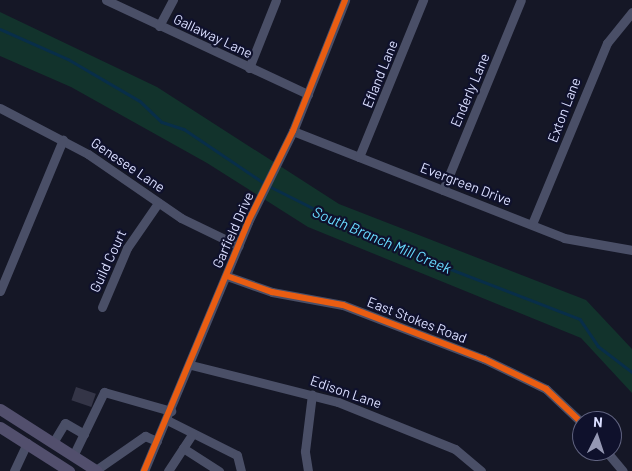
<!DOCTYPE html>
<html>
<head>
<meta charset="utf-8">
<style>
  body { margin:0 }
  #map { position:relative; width:632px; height:471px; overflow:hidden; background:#151726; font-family:Barlow,sans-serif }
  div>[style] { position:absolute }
  .green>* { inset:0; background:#12332c }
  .stream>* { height:2.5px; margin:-1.25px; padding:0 1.25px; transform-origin:1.25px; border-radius:1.25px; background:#082e49 }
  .building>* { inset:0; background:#343547; transform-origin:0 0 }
  .minor>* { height:9px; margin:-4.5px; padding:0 4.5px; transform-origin:4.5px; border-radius:4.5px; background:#4a4f67 }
  .major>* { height:11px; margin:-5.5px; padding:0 5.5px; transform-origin:5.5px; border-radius:5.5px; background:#524f6d }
  .cycleway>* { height:6px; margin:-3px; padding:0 3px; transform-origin:3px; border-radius:3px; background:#e95d12 }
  span { translate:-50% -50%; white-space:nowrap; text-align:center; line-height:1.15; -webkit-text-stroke:4.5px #0f112c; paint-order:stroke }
  .street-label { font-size:14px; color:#dadeff }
  .water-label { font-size:15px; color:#68dbff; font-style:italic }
  .north { position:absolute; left:572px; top:411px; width:50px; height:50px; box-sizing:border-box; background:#0f112c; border:1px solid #606380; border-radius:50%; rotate:4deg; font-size:14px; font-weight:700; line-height:20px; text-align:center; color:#dadeff }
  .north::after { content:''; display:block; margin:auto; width:18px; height:22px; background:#9598b3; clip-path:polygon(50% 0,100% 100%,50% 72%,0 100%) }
</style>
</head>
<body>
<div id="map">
  <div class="green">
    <i style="clip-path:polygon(0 12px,157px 87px,339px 204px,586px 300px,632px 349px,632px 393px,581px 338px,308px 227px,207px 163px,71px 87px,0 56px)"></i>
  </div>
  <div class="stream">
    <i style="left:0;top:29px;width:74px;rotate:23.8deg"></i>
    <i style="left:68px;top:59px;width:83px;rotate:30.3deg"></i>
    <i style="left:140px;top:101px;width:30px;rotate:44deg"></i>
    <i style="left:162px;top:122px;width:23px;rotate:18deg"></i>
    <i style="left:184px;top:129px;width:97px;rotate:34deg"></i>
    <i style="left:269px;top:186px;width:127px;rotate:26.6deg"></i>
    <i style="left:383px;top:243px;width:211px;rotate:21.1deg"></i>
    <i style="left:580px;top:319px;width:32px;rotate:56deg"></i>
    <i style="left:598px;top:346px;width:43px;rotate:37.4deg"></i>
  </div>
  <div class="building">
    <i style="left:76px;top:387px;width:21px;height:14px;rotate:19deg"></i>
  </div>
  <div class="minor">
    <i style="left:106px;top:0;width:223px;rotate:25deg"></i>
    <i style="left:159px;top:26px;width:30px;rotate:-62deg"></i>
    <i style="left:249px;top:68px;width:73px;rotate:-68.3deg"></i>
    <i style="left:0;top:108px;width:99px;rotate:27.6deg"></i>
    <i style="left:88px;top:154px;width:113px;rotate:34.5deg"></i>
    <i style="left:181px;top:218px;width:64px;rotate:25.8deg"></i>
    <i style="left:293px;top:131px;width:291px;rotate:21.5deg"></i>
    <i style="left:564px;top:238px;width:69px;rotate:10deg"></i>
    <i style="left:359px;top:157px;width:170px;rotate:-67.8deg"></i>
    <i style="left:443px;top:190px;width:205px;rotate:-67.7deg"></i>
    <i style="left:532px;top:224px;width:196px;rotate:-67.5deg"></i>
    <i style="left:607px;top:43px;width:40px;rotate:-51deg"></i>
    <i style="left:227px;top:276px;width:48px;rotate:19.6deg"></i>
    <i style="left:272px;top:292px;width:72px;rotate:10.4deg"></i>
    <i style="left:343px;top:305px;width:151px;rotate:21deg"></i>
    <i style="left:484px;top:359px;width:69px;rotate:25.8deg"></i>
    <i style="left:546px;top:389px;width:50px;rotate:43.4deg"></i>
    <i style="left:0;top:291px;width:164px;rotate:-67.4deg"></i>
    <i style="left:102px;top:307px;width:64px;rotate:-67deg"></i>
    <i style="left:127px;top:248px;width:55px;rotate:-55.4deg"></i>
    <i style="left:191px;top:365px;width:152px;rotate:14.1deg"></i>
    <i style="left:338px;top:402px;width:126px;rotate:21.9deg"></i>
    <i style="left:455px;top:449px;width:34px;rotate:40deg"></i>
    <i style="left:167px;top:420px;width:78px;rotate:26.6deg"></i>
    <i style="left:237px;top:455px;width:16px;rotate:76deg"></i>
    <i style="left:54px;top:441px;width:21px;rotate:-59deg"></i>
    <i style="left:65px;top:423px;width:22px;rotate:30deg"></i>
    <i style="left:183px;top:448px;width:43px;rotate:32.6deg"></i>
    <i style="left:606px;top:451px;width:26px;rotate:50deg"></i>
    <i style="left:74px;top:454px;width:69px;rotate:-64.2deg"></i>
    <i style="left:104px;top:392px;width:70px;rotate:15.8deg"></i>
    <i style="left:96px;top:470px;width:60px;rotate:-34.8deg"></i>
    <i style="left:145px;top:436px;width:13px;rotate:23deg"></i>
    <i style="left:14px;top:471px;width:31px;rotate:-65deg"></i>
    <i style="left:144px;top:471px;width:270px;rotate:-67.3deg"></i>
    <i style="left:248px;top:222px;width:102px;rotate:-63.7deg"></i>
    <i style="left:293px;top:131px;width:141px;rotate:-68.3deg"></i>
    <i style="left:168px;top:471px;width:45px;rotate:-56.7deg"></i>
    <i style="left:308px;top:471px;width:20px;rotate:-99deg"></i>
    <i style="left:305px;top:451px;width:57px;rotate:-83deg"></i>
  </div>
  <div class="major">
    <i style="left:0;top:409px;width:115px;rotate:32.6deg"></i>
    <i style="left:0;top:427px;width:82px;rotate:32.5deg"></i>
  </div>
  <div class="cycleway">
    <i style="left:227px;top:276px;width:48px;rotate:19.6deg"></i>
    <i style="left:272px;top:292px;width:72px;rotate:10.4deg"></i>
    <i style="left:343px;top:305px;width:151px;rotate:21deg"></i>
    <i style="left:484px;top:359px;width:69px;rotate:25.8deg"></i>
    <i style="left:546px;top:389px;width:50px;rotate:43.4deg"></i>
    <i style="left:144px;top:471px;width:270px;rotate:-67.3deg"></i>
    <i style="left:248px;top:222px;width:102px;rotate:-63.7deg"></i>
    <i style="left:293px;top:131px;width:141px;rotate:-68.3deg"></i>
  </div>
  <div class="street-label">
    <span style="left:213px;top:36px;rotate:25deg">Gallaway Lane</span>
    <span style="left:380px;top:74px;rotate:-68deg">Efland Lane</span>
    <span style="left:470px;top:90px;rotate:-67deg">Enderly Lane</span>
    <span style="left:564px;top:110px;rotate:-69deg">Exton Lane</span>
    <span style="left:128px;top:165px;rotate:34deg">Genesee Lane</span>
    <span style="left:466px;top:184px;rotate:21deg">Evergreen Drive</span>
    <span style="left:233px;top:230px;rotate:-66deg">Garfield Drive</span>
    <span style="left:108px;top:261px;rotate:-65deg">Guild Court</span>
    <span style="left:417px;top:320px;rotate:21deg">East Stokes Road</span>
    <span style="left:346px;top:392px;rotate:19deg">Edison Lane</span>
  </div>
  <div class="water-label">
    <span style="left:382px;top:240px;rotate:23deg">South Branch Mill Creek</span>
  </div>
  <div class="north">N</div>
</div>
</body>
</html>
